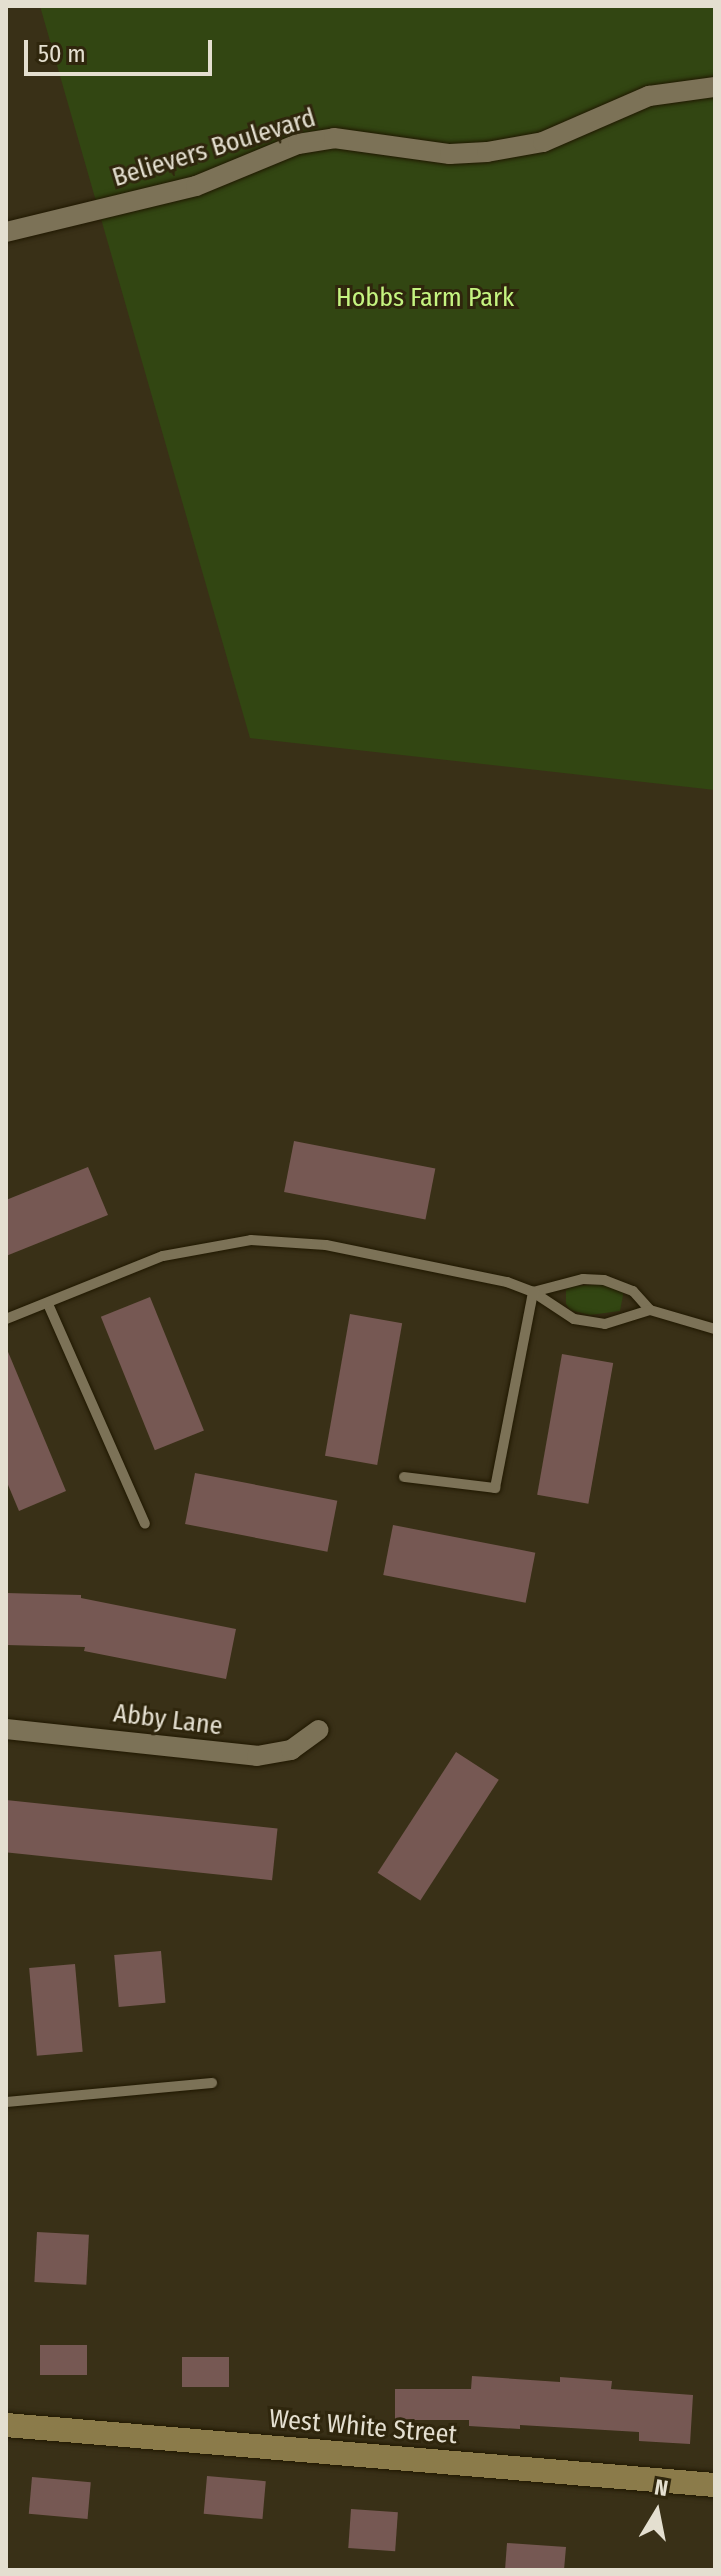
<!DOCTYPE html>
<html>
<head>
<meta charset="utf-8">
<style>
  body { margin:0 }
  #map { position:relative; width:721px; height:2576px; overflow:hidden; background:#393017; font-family:"Fira Sans Condensed",sans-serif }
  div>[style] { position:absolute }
  .green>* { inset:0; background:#324612 }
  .building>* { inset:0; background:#765853; transform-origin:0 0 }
  .roads { filter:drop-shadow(0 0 2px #201801) drop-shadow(0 0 2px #201801) }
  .lane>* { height:10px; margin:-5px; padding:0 5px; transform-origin:5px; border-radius:5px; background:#7c7257 }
  .street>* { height:20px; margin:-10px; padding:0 10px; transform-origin:10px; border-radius:10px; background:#7c7257 }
  .secondary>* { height:24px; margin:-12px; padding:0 12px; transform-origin:12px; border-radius:12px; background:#8b7b4a }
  span { translate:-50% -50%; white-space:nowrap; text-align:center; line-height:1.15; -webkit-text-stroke:6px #2f260d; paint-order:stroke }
  .street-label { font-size:26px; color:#e4dfd0 }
  .park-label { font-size:26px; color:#c5f480 }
  .frame { position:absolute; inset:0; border:8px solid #e4dfd0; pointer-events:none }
  .north { position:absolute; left:617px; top:2472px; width:80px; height:80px; -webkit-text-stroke:6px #2f260d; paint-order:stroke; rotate:10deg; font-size:22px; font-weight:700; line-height:32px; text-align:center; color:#e4dfd0 }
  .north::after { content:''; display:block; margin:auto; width:28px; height:36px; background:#e4dfd0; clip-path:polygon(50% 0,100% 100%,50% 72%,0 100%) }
  .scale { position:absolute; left:24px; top:40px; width:188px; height:36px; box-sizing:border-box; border:4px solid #e4dfd0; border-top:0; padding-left:10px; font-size:24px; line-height:28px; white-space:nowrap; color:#e4dfd0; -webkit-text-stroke:6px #2f260d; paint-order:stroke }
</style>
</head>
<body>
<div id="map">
  <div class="green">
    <i style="clip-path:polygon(40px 6px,715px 6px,715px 790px,250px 738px)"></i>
    <i style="clip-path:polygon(606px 1284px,624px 1290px,620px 1311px,590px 1315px,570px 1310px,566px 1304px,566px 1290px,571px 1286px)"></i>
  </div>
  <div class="building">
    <i style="left:294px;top:1141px;width:144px;height:52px;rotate:11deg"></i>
    <i style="clip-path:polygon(88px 1167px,108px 1215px,6px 1256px,6px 1200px)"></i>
    <i style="left:150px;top:1297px;width:144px;height:53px;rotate:68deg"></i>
    <i style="left:350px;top:1314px;width:53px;height:144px;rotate:10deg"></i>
    <i style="clip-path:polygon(6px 1347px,66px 1491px,19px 1511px,6px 1480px)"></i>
    <i style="left:562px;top:1354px;width:52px;height:143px;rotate:10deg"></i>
    <i style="left:195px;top:1473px;width:145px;height:52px;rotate:11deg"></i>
    <i style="left:393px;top:1525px;width:145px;height:51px;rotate:11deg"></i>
    <i style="clip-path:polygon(6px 1593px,81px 1595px,81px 1598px,236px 1629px,226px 1679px,84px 1651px,85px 1647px,6px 1645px)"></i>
    <i style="left:456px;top:1752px;width:51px;height:144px;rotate:33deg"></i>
    <i style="left:6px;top:1800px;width:273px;height:52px;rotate:6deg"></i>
    <i style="left:161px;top:1951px;width:52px;height:47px;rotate:85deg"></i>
    <i style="left:75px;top:1964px;width:88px;height:46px;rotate:85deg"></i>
    <i style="left:37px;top:2232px;width:52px;height:50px;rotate:3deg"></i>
    <i style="left:40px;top:2345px;width:47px;height:30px"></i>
    <i style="left:182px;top:2357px;width:47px;height:30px"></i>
    <i style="clip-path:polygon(472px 2376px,560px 2382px,560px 2377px,612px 2381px,611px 2389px,693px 2395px,690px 2444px,639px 2441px,639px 2432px,520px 2425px,520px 2429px,469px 2426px,469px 2420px,395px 2420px,395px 2389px,471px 2389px)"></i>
    <i style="left:207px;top:2476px;width:59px;height:38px;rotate:5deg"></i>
    <i style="left:32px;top:2477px;width:59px;height:37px;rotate:5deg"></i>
    <i style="left:351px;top:2509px;width:47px;height:39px;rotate:4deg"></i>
    <i style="clip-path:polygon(507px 2543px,566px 2547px,564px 2570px,505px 2570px)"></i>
  </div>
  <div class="roads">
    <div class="lane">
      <i style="left:533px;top:1292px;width:52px;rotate:-14.6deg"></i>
      <i style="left:583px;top:1279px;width:21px;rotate:3deg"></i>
      <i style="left:604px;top:1280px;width:31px;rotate:21deg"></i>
      <i style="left:633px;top:1291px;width:25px;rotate:48deg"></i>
      <i style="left:650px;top:1310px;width:68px;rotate:16.3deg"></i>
      <i style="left:48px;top:1304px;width:240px;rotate:66.2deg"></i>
      <i style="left:6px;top:1319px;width:169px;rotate:-21.9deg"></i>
      <i style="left:163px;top:1256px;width:89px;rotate:-10.3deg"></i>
      <i style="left:251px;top:1240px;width:75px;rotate:3.8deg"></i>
      <i style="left:326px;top:1245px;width:185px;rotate:11.6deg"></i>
      <i style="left:507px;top:1282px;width:28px;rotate:21deg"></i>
      <i style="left:533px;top:1292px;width:49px;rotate:33.4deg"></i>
      <i style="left:574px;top:1319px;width:31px;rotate:9deg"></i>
      <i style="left:605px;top:1324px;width:47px;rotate:-17.3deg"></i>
      <i style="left:404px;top:1477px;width:92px;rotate:6.9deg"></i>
      <i style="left:495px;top:1488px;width:200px;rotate:-79deg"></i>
      <i style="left:6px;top:2102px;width:207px;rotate:-5.3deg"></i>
    </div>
    <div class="street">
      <i style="left:6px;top:232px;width:195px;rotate:-13.6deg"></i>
      <i style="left:196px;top:186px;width:110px;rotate:-22.4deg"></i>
      <i style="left:298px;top:144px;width:36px;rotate:-9deg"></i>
      <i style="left:334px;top:138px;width:117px;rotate:7.9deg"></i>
      <i style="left:450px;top:154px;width:37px;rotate:-3deg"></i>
      <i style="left:487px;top:152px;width:57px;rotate:-10.1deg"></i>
      <i style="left:543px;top:142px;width:116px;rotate:-23.5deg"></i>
      <i style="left:649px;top:96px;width:67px;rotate:-7.8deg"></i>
      <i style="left:6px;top:1729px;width:252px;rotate:6.1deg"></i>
      <i style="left:257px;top:1756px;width:35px;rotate:-10deg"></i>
      <i style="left:291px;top:1750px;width:34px;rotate:-36deg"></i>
    </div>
    <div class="secondary">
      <i style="left:6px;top:2425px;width:712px;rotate:4.84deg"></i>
    </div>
  </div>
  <div class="street-label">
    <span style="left:214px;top:148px;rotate:-17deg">Believers Boulevard</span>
    <span style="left:168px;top:1720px;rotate:7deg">Abby Lane</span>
    <span style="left:363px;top:2427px;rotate:5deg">West White Street</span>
  </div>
  <div class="park-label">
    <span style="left:425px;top:298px">Hobbs Farm Park</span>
  </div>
  <div class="frame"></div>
  <div class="north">N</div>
  <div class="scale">50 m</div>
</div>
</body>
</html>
